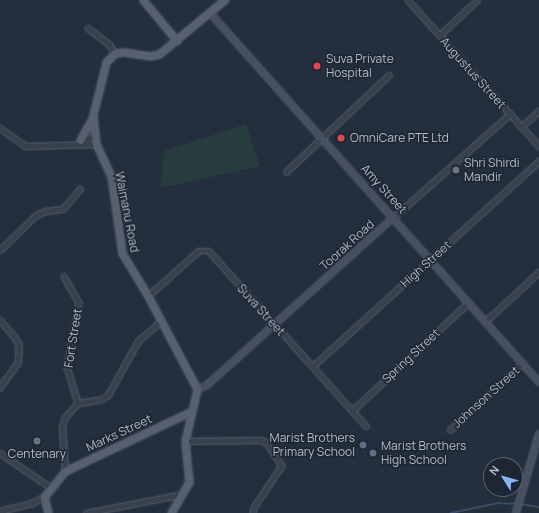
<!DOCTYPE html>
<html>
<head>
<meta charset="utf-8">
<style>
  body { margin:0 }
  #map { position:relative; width:539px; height:513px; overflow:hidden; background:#242f3e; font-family:Manrope,sans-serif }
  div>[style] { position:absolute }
  .green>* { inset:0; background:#263c3f }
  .stream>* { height:1.5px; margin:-0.75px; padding:0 0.75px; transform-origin:0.75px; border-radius:0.75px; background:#394c67 }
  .roads { filter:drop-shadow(0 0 1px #565f6c) drop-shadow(0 0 1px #565f6c) }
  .street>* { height:4.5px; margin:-2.25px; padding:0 2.25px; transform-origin:2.25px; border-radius:2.25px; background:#38414e }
  .secondary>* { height:6px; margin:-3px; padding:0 3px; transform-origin:3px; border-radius:3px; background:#465061 }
  .primary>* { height:7px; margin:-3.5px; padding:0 3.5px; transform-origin:3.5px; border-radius:3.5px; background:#56606e }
  .dots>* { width:11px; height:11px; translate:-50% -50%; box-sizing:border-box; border:2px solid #1d2633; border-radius:50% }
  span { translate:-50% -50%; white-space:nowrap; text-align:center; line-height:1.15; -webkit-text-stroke:3px #1d2633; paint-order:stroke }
  .poi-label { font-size:12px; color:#b4bcc9 }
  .left { translate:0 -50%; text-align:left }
  .right { translate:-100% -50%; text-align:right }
  .street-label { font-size:12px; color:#b4bcc9 }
  .north { position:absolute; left:483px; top:457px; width:40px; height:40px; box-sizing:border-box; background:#1d2633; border:1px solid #59626f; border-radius:50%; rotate:307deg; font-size:11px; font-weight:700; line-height:16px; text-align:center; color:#b4bcc9 }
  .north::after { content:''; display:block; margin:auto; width:14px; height:18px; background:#8ab4f8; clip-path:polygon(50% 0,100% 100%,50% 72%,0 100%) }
</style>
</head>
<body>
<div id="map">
  <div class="green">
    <i style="clip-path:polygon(246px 124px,260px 166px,160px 188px,164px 151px)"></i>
  </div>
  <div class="stream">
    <i style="left:521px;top:504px;width:18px;rotate:9deg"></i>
    <i style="left:451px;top:513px;width:48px;rotate:-12deg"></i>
    <i style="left:498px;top:503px;width:19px;rotate:3deg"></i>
  </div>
  <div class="roads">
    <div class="street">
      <i style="left:408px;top:0;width:196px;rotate:48.1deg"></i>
      <i style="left:88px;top:28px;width:26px;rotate:37deg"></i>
      <i style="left:109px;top:44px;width:11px;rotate:56deg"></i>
      <i style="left:440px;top:35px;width:51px;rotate:-43.4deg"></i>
      <i style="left:521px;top:127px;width:24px;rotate:-42deg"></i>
      <i style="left:0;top:128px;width:32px;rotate:35deg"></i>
      <i style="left:26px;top:146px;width:70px;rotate:-1.6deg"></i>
      <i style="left:79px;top:141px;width:16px;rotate:-14deg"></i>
      <i style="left:286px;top:172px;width:141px;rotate:-43.3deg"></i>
      <i style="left:394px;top:217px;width:155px;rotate:-41.6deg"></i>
      <i style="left:0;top:250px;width:50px;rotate:-44.2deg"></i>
      <i style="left:36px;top:215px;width:11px;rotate:-22deg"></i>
      <i style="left:46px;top:211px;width:17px;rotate:-7deg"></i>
      <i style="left:63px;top:209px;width:26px;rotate:-50deg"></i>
      <i style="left:64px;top:276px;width:31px;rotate:61deg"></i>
      <i style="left:79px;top:303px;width:65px;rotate:100.6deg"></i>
      <i style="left:67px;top:367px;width:38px;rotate:73deg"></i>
      <i style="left:148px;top:296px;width:67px;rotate:-42deg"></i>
      <i style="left:198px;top:251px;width:11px"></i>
      <i style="left:209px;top:251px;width:235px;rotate:48.1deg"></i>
      <i style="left:0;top:320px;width:21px;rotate:49deg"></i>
      <i style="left:14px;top:336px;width:9px;rotate:58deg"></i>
      <i style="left:19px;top:344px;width:9px;rotate:90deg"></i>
      <i style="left:19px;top:353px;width:10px;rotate:96deg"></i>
      <i style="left:18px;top:363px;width:31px;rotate:126deg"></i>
      <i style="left:486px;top:321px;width:72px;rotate:-42.8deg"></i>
      <i style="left:313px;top:366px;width:305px;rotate:-42.2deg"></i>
      <i style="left:353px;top:410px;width:158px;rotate:-43deg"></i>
      <i style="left:450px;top:430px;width:99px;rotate:-42.5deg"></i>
      <i style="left:185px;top:441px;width:76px;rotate:-0.8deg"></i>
      <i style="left:261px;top:440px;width:5px;rotate:22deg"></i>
      <i style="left:266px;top:442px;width:29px;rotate:56deg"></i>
      <i style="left:282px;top:466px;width:48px;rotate:124deg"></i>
      <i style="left:255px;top:506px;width:7px;rotate:106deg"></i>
      <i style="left:0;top:453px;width:60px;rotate:34.2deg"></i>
      <i style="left:65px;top:471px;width:44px;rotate:-93.9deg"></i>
      <i style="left:62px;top:427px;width:10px;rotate:-73deg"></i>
      <i style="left:65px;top:417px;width:19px;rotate:-47deg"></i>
      <i style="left:78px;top:403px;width:24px;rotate:-9deg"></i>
      <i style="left:102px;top:399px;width:7px;rotate:-34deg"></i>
      <i style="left:108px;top:395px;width:62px;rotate:-60.9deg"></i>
      <i style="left:138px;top:341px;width:30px;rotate:-41deg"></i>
      <i style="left:0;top:511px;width:33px;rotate:-14deg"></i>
      <i style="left:32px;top:503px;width:13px;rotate:-27deg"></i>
      <i style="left:86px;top:513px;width:99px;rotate:-11.1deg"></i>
    </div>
    <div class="secondary">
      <i style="left:210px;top:13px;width:494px;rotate:48.3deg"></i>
      <i style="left:197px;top:389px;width:9px;rotate:-18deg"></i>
      <i style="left:206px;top:386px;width:253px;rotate:-42deg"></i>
      <i style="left:516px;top:513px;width:82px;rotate:-73.8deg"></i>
    </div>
    <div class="primary">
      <i style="left:143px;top:0;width:53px;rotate:50.3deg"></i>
      <i style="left:80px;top:140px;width:25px;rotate:-61deg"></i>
      <i style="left:48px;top:513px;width:16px;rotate:-104deg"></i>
      <i style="left:44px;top:497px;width:33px;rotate:-51deg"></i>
      <i style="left:65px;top:471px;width:140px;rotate:-25.3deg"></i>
      <i style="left:192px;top:411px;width:23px;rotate:-77deg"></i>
      <i style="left:197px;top:389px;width:105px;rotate:-117.8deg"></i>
      <i style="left:148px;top:296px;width:50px;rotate:-121.2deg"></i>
      <i style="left:122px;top:253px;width:78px;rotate:-98.1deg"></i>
      <i style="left:111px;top:176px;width:35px;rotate:-115deg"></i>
      <i style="left:96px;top:144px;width:29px;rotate:-96deg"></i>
      <i style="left:93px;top:115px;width:55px;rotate:-76.2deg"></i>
      <i style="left:106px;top:62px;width:13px;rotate:-45deg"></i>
      <i style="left:115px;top:53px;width:9px;rotate:-6deg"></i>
      <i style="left:124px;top:52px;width:26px;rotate:9deg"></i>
      <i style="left:150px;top:56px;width:9px;rotate:-13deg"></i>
      <i style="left:159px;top:54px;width:85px;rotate:-39.7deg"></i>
      <i style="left:171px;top:513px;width:36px;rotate:-60deg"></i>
      <i style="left:189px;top:482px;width:41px;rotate:-95.6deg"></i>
      <i style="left:185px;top:441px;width:31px;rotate:-77deg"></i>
    </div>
  </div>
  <div class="dots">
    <i style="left:317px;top:66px;background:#e0444e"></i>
    <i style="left:341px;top:138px;background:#e0444e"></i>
    <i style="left:456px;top:170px;background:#6b7280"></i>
    <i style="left:37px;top:441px;background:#6b7280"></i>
    <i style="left:363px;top:445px;background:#5c6f8a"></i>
    <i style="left:373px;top:453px;background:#5c6f8a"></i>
  </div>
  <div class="poi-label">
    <span class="left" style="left:326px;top:66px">Suva Private<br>Hospital</span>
    <span class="left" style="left:350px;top:138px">OmniCare PTE Ltd</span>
    <span class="left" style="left:464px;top:170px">Shri Shirdi<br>Mandir</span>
    <span class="right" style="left:355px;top:445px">Marist Brothers<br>Primary School</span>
    <span class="left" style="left:381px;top:453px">Marist Brothers<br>High School</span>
    <span style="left:37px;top:454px">Centenary</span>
  </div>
  <div class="street-label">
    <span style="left:473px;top:73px;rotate:48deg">Augustus Street</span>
    <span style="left:384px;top:189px;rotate:48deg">Amy Street</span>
    <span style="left:127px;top:212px;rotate:79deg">Waimanu Road</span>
    <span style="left:347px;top:245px;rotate:-42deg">Toorak Road</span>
    <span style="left:426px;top:264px;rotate:-42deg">High Street</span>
    <span style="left:261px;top:310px;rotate:48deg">Suva Street</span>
    <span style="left:73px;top:338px;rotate:-81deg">Fort Street</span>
    <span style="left:411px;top:356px;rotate:-43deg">Spring Street</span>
    <span style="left:486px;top:397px;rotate:-42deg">Johnson Street</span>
    <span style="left:119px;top:433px;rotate:-25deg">Marks Street</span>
  </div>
  <div class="north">N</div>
</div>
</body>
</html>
